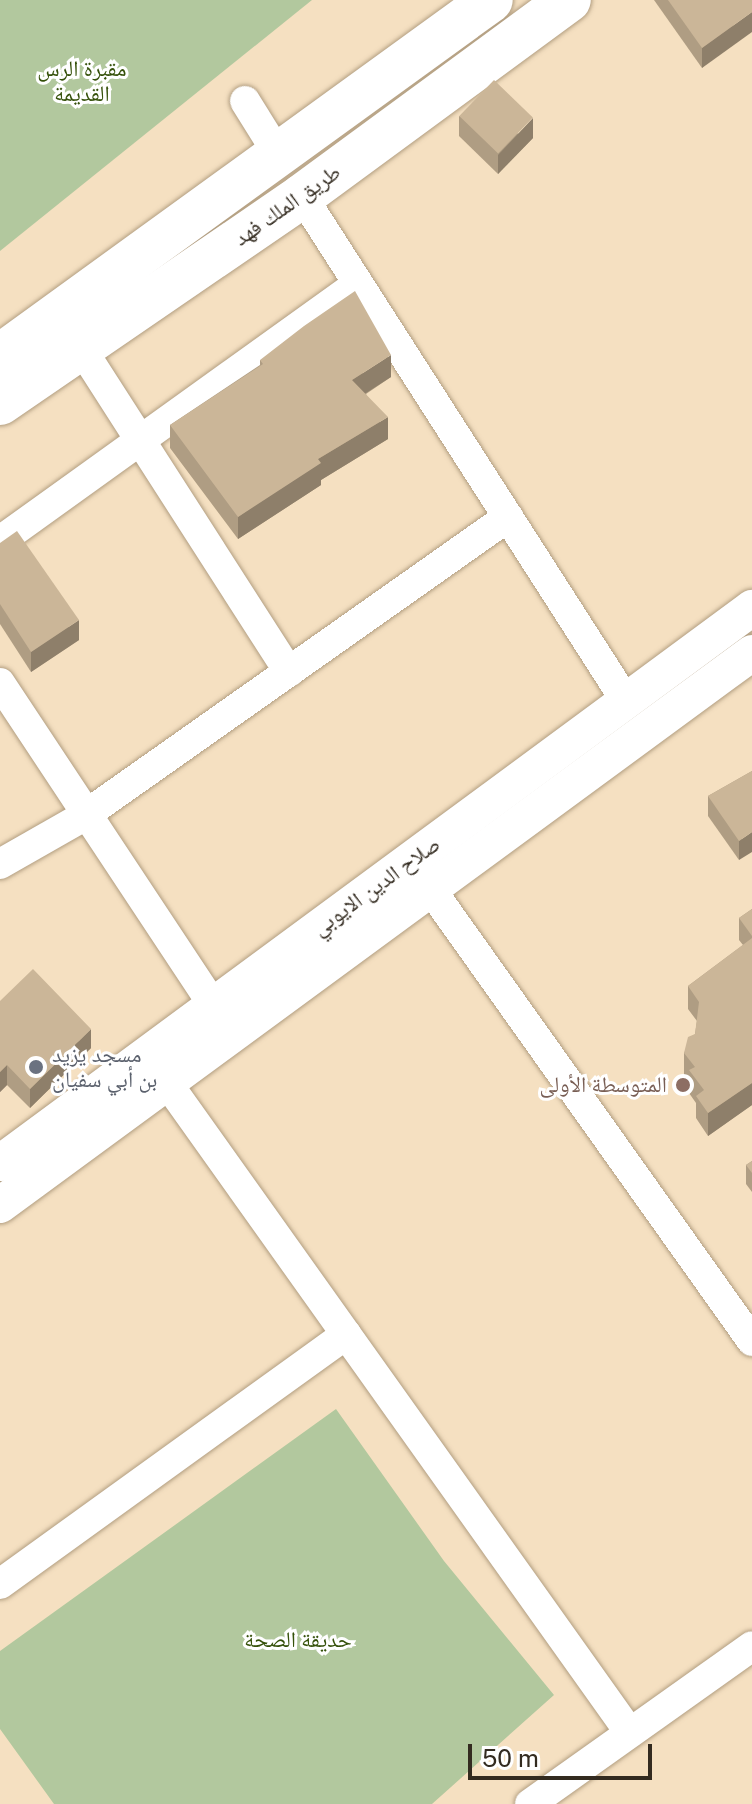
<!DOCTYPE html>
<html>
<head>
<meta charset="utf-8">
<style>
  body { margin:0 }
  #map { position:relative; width:752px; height:1804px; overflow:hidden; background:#f5e0c1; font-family:"Public Sans","Noto Naskh Arabic",sans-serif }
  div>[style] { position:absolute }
  .green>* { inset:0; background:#b2c89e }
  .roads { filter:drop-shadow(0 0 2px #b29e81) drop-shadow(0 0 2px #b29e81) }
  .minor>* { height:30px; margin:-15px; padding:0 15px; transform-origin:15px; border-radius:15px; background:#fff }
  .tertiary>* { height:36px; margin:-18px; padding:0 18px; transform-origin:18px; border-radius:18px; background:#fff }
  .primary>* { height:44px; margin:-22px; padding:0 22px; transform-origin:22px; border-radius:22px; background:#fff }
  .wall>* { inset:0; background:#af9d83 }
  .shaded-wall>* { inset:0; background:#8e7f6a }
  .building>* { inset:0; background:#cbb698; transform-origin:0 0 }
  .dots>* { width:22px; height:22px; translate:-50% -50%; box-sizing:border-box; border:4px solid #fff; border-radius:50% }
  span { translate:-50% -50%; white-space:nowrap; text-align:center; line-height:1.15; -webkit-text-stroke:6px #fff; paint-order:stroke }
  .park-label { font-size:22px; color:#35510a }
  .street-label { font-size:22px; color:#332b20 }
  .worship-label { font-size:22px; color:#5b616d }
  .left { translate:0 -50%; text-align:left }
  .education-label { font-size:22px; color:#785e54 }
  .right { translate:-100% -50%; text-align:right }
  .scale { position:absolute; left:468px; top:1744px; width:184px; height:36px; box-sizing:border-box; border:4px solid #332b20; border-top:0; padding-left:10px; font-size:24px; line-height:28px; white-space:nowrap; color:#332b20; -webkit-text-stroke:6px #fff; paint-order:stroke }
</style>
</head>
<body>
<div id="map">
  <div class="green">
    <i style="clip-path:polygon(0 0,312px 0,0 251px)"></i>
    <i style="clip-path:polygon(336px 1409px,444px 1561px,554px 1695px,432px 1804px,54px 1804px,0 1729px,0 1651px)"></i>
  </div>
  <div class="roads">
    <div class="minor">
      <i style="left:245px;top:101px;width:62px;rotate:58.1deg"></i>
      <i style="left:302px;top:196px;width:600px;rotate:57.32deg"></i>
      <i style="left:81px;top:348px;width:385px;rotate:57.3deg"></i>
      <i style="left:0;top:541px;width:441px;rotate:-35.7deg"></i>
      <i style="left:0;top:683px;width:387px;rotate:56.5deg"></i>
      <i style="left:0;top:864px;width:97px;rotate:-29.7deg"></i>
      <i style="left:84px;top:816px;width:519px;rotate:-35.19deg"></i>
      <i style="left:417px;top:870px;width:578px;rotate:54.58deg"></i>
      <i style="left:153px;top:1063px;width:822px;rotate:54.55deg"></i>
      <i style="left:0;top:1584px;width:427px;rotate:-35.8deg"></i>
      <i style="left:530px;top:1804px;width:272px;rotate:-35.4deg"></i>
    </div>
    <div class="tertiary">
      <i style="left:0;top:1163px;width:935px;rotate:-36.43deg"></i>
      <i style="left:0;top:1205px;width:933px;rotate:-36.28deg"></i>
    </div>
    <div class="primary">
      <i style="left:0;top:356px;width:606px;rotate:-35.94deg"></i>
      <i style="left:0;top:403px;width:366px;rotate:-34.4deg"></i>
      <i style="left:302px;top:196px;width:331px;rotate:-36.3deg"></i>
    </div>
  </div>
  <div class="wall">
    <i style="clip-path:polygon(654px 0,752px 0,702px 68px)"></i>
    <i style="clip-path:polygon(459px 116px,533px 138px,498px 174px,459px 136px)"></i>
    <i style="clip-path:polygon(260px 360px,391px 377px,366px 394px,388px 439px,321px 480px,321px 485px,238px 539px,170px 448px,170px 425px,260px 365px)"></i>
    <i style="clip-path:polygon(0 543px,79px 640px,31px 672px,0 624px)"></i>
    <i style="clip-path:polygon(752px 771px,739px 860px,708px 816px,708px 796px)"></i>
    <i style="clip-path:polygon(752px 909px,752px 1105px,708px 1136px,696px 1118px,696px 1103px,689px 1093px,689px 1082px,684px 1076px,684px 1053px,695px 1034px,697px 1021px,688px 1009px,688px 986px,743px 945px,739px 940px,739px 918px)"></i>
    <i style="clip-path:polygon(0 1001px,91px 1048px,30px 1108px,7px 1085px,0 1092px)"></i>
    <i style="clip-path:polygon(752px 1161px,752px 1192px,746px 1184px,746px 1165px)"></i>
  </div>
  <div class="shaded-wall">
    <i style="clip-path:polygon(752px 12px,752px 32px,702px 68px,702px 48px)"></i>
    <i style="clip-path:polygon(533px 118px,533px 138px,498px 174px,498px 155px)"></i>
    <i style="clip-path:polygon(391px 355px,391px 377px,352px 402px,352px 380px)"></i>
    <i style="clip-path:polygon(388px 417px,388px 439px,321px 480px,321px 485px,238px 539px,238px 517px,318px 459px)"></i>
    <i style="clip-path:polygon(79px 620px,79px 640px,31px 672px,31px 652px)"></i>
    <i style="clip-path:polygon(752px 832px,752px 852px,739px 860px,739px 841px)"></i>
    <i style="clip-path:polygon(91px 1029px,91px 1048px,30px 1108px,30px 1089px)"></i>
    <i style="clip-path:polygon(7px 1065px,7px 1085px,0 1092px,0 1072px)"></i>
    <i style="clip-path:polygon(752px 1083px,752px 1105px,708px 1136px,708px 1113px)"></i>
  </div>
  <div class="building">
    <i style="clip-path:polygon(668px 0,752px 0,752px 12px,702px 48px)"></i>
    <i style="left:494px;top:80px;width:54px;height:50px;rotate:44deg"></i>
    <i style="clip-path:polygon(355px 291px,391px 355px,352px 380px,388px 417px,318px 459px,321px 463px,238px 517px,170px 425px,263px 364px,260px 360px,304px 326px)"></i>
    <i style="clip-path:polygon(17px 531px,79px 620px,31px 652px,0 604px,0 543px)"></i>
    <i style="clip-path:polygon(752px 771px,752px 832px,739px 841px,708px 796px)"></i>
    <i style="clip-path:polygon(752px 909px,752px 936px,739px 918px)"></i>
    <i style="clip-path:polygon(752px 938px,752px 1083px,708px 1113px,696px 1096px,704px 1090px,689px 1070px,695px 1067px,684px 1053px,688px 1037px,695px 1034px,699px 1002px,688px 986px)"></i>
    <i style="clip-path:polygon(33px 969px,91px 1029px,30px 1089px,7px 1065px,0 1072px,0 1001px)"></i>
    <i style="clip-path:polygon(752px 1161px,752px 1173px,746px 1165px)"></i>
  </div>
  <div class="dots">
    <i style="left:36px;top:1067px;background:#6b7280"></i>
    <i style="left:683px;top:1085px;background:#8d6e63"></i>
  </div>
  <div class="park-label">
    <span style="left:82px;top:81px">مقبرة الرس<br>القديمة</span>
    <span style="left:298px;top:1640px">حديقة الصحة</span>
  </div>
  <div class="street-label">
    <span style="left:287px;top:205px;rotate:-35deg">طريق الملك فهد</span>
    <span style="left:376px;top:886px;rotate:-36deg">صلاح الدين الايوبي</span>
  </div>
  <div class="worship-label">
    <span class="left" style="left:52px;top:1067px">مسجد يزيد<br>بن أبي سفيان</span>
  </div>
  <div class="education-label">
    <span class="right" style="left:667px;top:1085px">المتوسطة الأولى</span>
  </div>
  <div class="scale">50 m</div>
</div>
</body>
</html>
